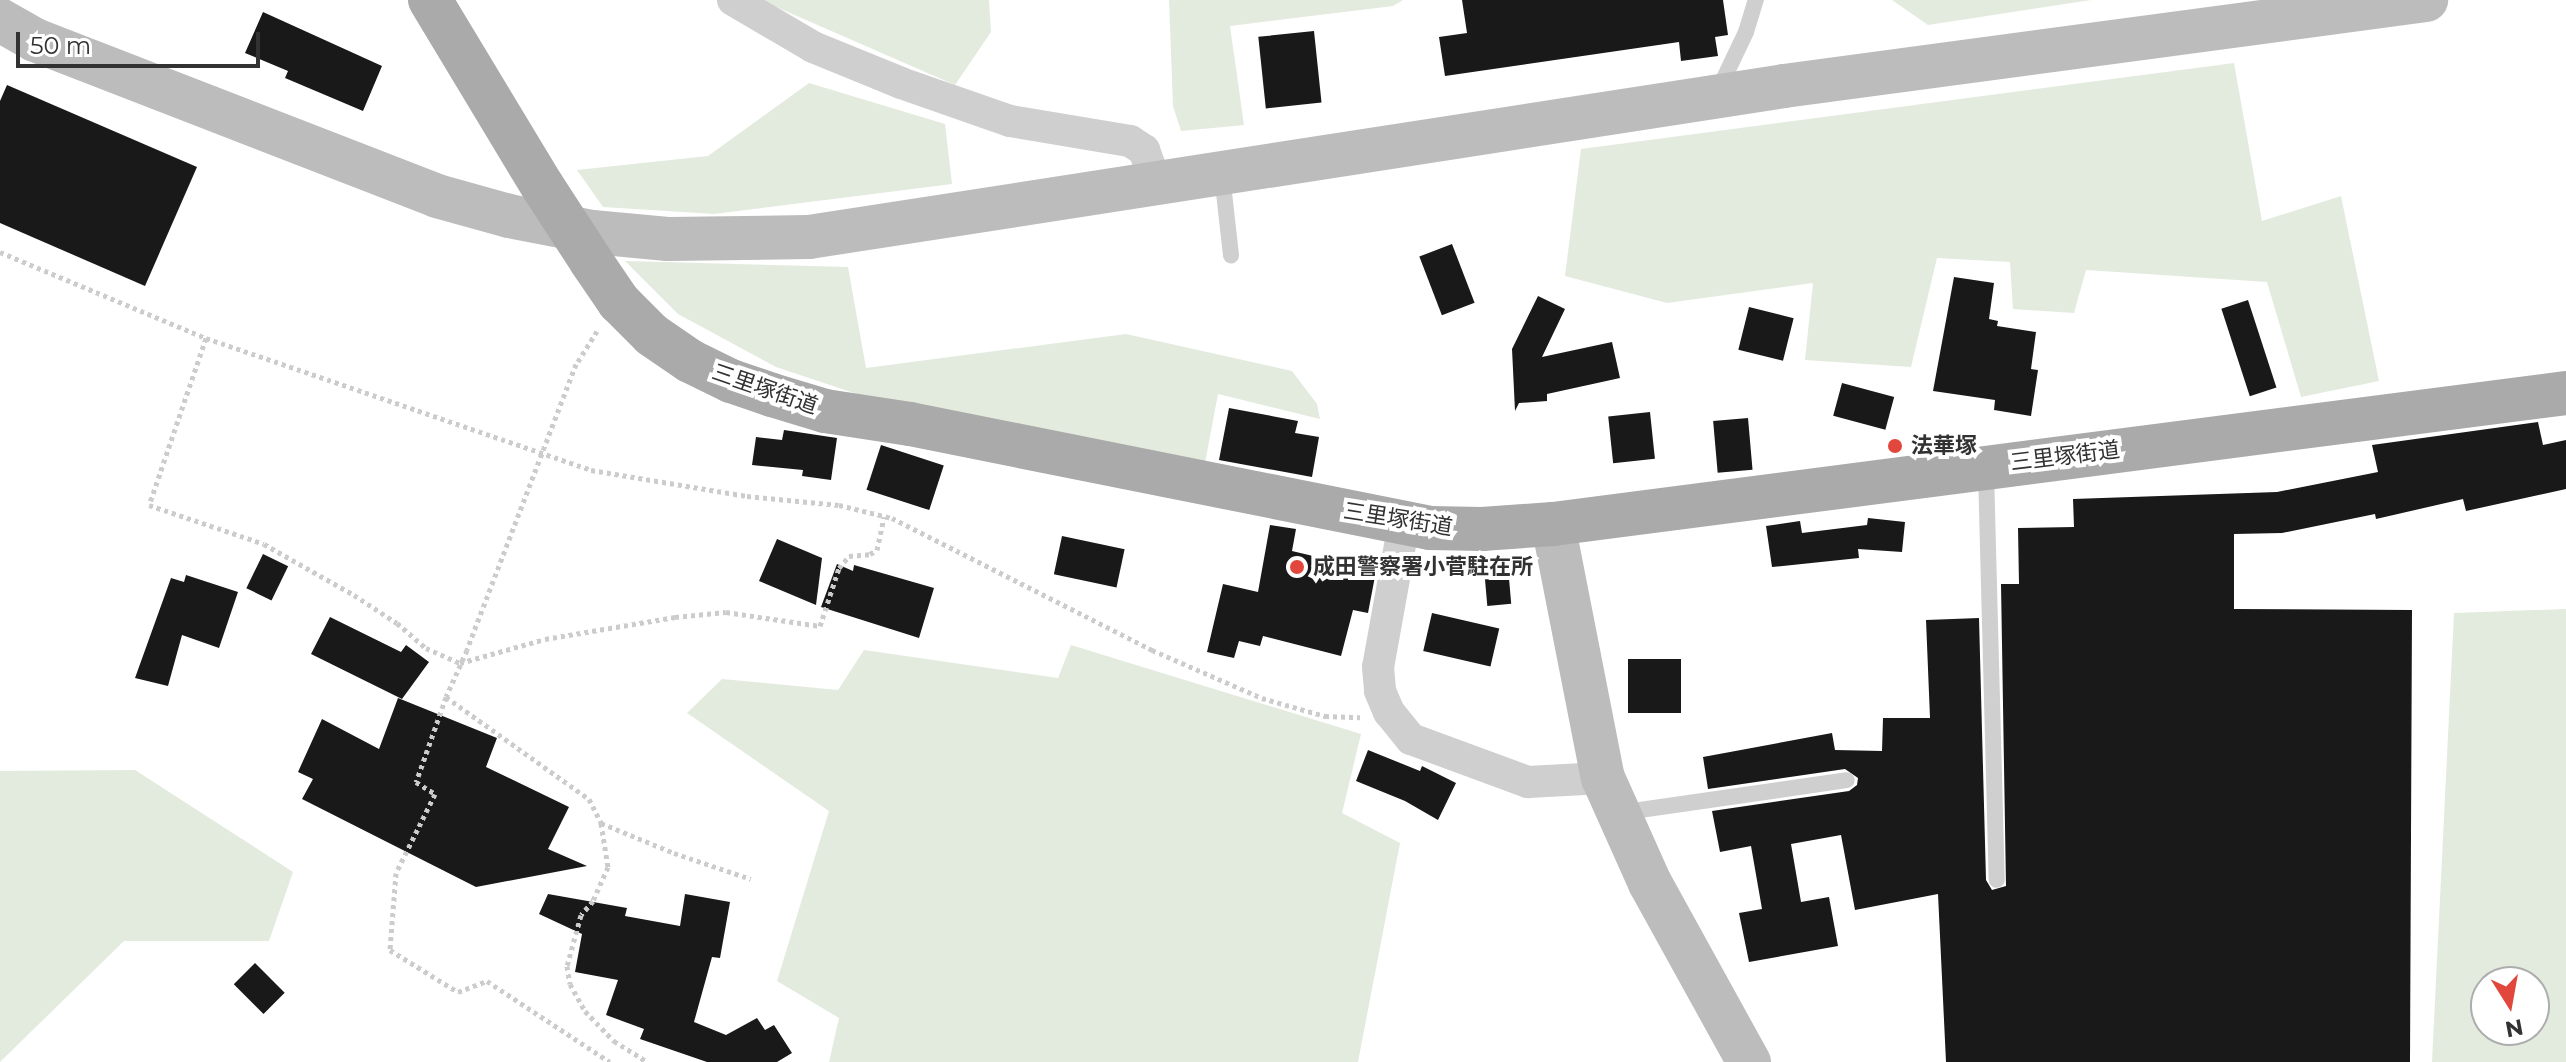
<!DOCTYPE html>
<html>
<head>
<meta charset="utf-8">
<style>
  body { margin:0 }
  #map { position:relative; width:2566px; height:1062px; overflow:hidden; background:#fff; font-family:Montserrat,"Noto Sans JP",sans-serif }
  div>[style] { position:absolute }
  .green>* { inset:0; background:#e3ebde }
  .building>* { inset:0; background:#191919; transform-origin:0 0 }
  .path>* { height:5px; margin-top:-2.5px; transform-origin:0; background:repeating-linear-gradient(90deg,#ccc 0 4px,transparent 0 8px) }
  .lane>* { height:16px; margin:-8px; padding:0 8px; transform-origin:8px; border-radius:8px; background:#cfcfcf }
  .street>* { height:32px; margin:-16px; padding:0 16px; transform-origin:16px; border-radius:16px; background:#cfcfcf }
  .secondary>* { height:44px; margin:-22px; padding:0 22px; transform-origin:22px; border-radius:22px; background:#bcbcbc }
  .primary>* { height:44px; margin:-22px; padding:0 22px; transform-origin:22px; border-radius:22px; background:#aaa }
  .primary-bridge>* { height:44px; margin:-22px; padding:0 22px; transform-origin:22px; border-radius:22px; background:#aaa }
  .dots>* { width:22px; height:22px; translate:-50% -50%; box-sizing:border-box; border:4px solid #fff; border-radius:50% }
  span { translate:-50% -50%; white-space:nowrap; text-align:center; line-height:1.15; -webkit-text-stroke:8px #fff; paint-order:stroke }
  .street-label { font-size:22px; color:#323232 }
  .poi-label { font-size:22px; color:#323232; font-weight:700 }
  .left { translate:0 -50%; text-align:left }
  .north { position:absolute; left:2470px; top:966px; width:80px; height:80px; box-sizing:border-box; background:#fff; border:2px solid #adadad; border-radius:50%; rotate:169deg; font-size:22px; font-weight:700; line-height:32px; text-align:center; color:#323232 }
  .north::after { content:''; display:block; margin:auto; width:28px; height:36px; background:#e1473c; clip-path:polygon(50% 0,100% 100%,50% 72%,0 100%) }
  .scale { position:absolute; left:16px; top:32px; width:244px; height:36px; box-sizing:border-box; border:4px solid #323232; border-top:0; padding-left:10px; font-size:24px; line-height:28px; white-space:nowrap; color:#323232; -webkit-text-stroke:6px #fff; paint-order:stroke }
</style>
</head>
<body>
<div id="map">
  <div class="green">
    <i style="clip-path:polygon(760px 0,989px 0,991px 32px,955px 85px)"></i>
    <i style="clip-path:polygon(1169px 0,1403px 0,1393px 6px,1230px 26px,1244px 125px,1181px 131px,1173px 106px)"></i>
    <i style="clip-path:polygon(1892px 0,2091px 0,1928px 25px)"></i>
    <i style="clip-path:polygon(2234px 63px,2262px 221px,2341px 196px,2379px 381px,2301px 397px,2267px 282px,2086px 270px,2074px 313px,2013px 309px,2010px 262px,1937px 258px,1911px 367px,1805px 360px,1813px 283px,1667px 303px,1565px 276px,1581px 149px)"></i>
    <i style="clip-path:polygon(809px 83px,945px 124px,952px 184px,714px 214px,603px 207px,577px 170px,708px 156px)"></i>
    <i style="clip-path:polygon(625px 261px,848px 267px,866px 368px,1126px 334px,1292px 371px,1317px 404px,1320px 419px,1218px 394px,1205px 463px,857px 394px,776px 367px,678px 314px)"></i>
    <i style="clip-path:polygon(evenodd,2566px 609px,2566px 1062px,2432px 1062px,2454px 613px,2566px 609px,2486px 982px,2534px 982px,2534px 1030px,2486px 1030px,2486px 982px)"></i>
    <i style="clip-path:polygon(1071px 645px,1361px 734px,1342px 813px,1400px 843px,1358px 1062px,829px 1062px,839px 1018px,777px 981px,829px 811px,687px 713px,722px 679px,838px 690px,864px 650px,1058px 678px)"></i>
    <i style="clip-path:polygon(135px 770px,293px 872px,269px 941px,124px 941px,0 1062px,0 771px)"></i>
  </div>
  <div class="building">
    <i style="clip-path:polygon(1462px 0,1723px 0,1728px 35px,1715px 37px,1718px 56px,1681px 61px,1679px 42px,1445px 76px,1439px 37px,1467px 33px)"></i>
    <i style="clip-path:polygon(263px 12px,382px 66px,363px 111px,285px 78px,288px 71px,245px 53px)"></i>
    <i style="left:1314px;top:31px;width:72px;height:56px;rotate:84deg"></i>
    <i style="clip-path:polygon(7px 85px,197px 167px,145px 286px,0 223px,0 101px)"></i>
    <i style="left:1452px;top:244px;width:63px;height:35px;rotate:69deg"></i>
    <i style="clip-path:polygon(1954px 277px,1994px 283px,1989px 319px,1998px 321px,1997px 326px,2036px 332px,2031px 369px,2038px 370px,2031px 416px,1994px 410px,1995px 400px,1933px 391px)"></i>
    <i style="clip-path:polygon(1538px 296px,1565px 309px,1542px 357px,1612px 342px,1620px 378px,1547px 394px,1547px 401px,1519px 403px,1515px 411px,1512px 349px)"></i>
    <i style="left:2248px;top:300px;width:92px;height:28px;rotate:72deg"></i>
    <i style="left:1749px;top:307px;width:46px;height:44px;rotate:14deg"></i>
    <i style="left:1842px;top:383px;width:54px;height:34px;rotate:15deg"></i>
    <i style="clip-path:polygon(1229px 408px,1298px 421px,1295px 433px,1319px 437px,1312px 477px,1219px 460px)"></i>
    <i style="left:1650px;top:412px;width:47px;height:42px;rotate:84deg"></i>
    <i style="left:1748px;top:418px;width:52px;height:35px;rotate:85deg"></i>
    <i style="clip-path:polygon(2538px 422px,2543px 445px,2566px 440px,2566px 489px,2466px 511px,2463px 499px,2376px 519px,2375px 514px,2282px 533px,2234px 534px,2234px 609px,2412px 610px,2410px 1062px,1946px 1062px,1938px 894px,1855px 910px,1841px 835px,1791px 844px,1801px 902px,1829px 897px,1838px 946px,1749px 962px,1739px 913px,1762px 909px,1751px 846px,1720px 852px,1712px 811px,1849px 791px,1857px 785px,1858px 778px,1845px 769px,1708px 789px,1703px 757px,1832px 733px,1835px 750px,1882px 751px,1883px 718px,1930px 718px,1926px 620px,1979px 618px,1986px 880px,1992px 890px,2006px 886px,2001px 584px,2019px 584px,2018px 528px,2074px 527px,2073px 499px,2277px 492px,2378px 472px,2372px 445px)"></i>
    <i style="clip-path:polygon(784px 430px,837px 438px,831px 480px,802px 476px,803px 470px,752px 465px,756px 437px,782px 440px)"></i>
    <i style="left:881px;top:445px;width:66px;height:47px;rotate:18deg"></i>
    <i style="clip-path:polygon(1868px 518px,1905px 522px,1902px 552px,1858px 549px,1859px 558px,1772px 567px,1766px 526px,1800px 521px,1802px 533px,1867px 525px)"></i>
    <i style="clip-path:polygon(1270px 525px,1296px 529px,1292px 551px,1376px 571px,1368px 613px,1353px 610px,1341px 656px,1263px 636px,1260px 646px,1239px 641px,1234px 658px,1207px 652px,1223px 584px,1258px 592px)"></i>
    <i style="left:1062px;top:536px;width:64px;height:39px;rotate:12deg"></i>
    <i style="clip-path:polygon(777px 539px,822px 558px,816px 605px,759px 581px)"></i>
    <i style="left:263px;top:554px;width:28px;height:38px;rotate:26deg"></i>
    <i style="clip-path:polygon(837px 564px,853px 571px,854px 565px,934px 588px,919px 638px,821px 607px)"></i>
    <i style="left:1508px;top:567px;width:37px;height:24px;rotate:85deg"></i>
    <i style="clip-path:polygon(186px 575px,238px 592px,219px 648px,182px 635px,168px 686px,135px 678px,171px 578px,184px 582px)"></i>
    <i style="left:1432px;top:613px;width:69px;height:39px;rotate:13deg"></i>
    <i style="clip-path:polygon(330px 617px,401px 652px,406px 645px,429px 662px,402px 699px,311px 654px)"></i>
    <i style="left:1628px;top:659px;width:53px;height:54px"></i>
    <i style="clip-path:polygon(398px 698px,497px 738px,486px 767px,569px 807px,548px 849px,587px 866px,476px 887px,302px 799px,313px 779px,298px 772px,322px 719px,379px 749px)"></i>
    <i style="clip-path:polygon(1368px 750px,1420px 771px,1422px 766px,1456px 783px,1438px 820px,1405px 801px,1356px 781px)"></i>
    <i style="clip-path:polygon(548px 894px,627px 908px,625px 916px,680px 926px,685px 894px,730px 902px,720px 958px,712px 957px,694px 1022px,726px 1035px,757px 1018px,765px 1030px,774px 1025px,792px 1053px,777px 1062px,707px 1062px,640px 1039px,644px 1029px,606px 1015px,618px 980px,575px 972px,582px 934px,539px 914px)"></i>
    <i style="left:255px;top:963px;width:42px;height:30px;rotate:45deg"></i>
  </div>
  <div class="path">
    <i style="left:0;top:252px;width:223px;rotate:22.7deg"></i>
    <i style="left:206px;top:338px;width:407px;rotate:18.9deg"></i>
    <i style="left:591px;top:470px;width:158px;rotate:9.5deg"></i>
    <i style="left:747px;top:496px;width:92px;rotate:5.6deg"></i>
    <i style="left:839px;top:505px;width:55px;rotate:13.8deg"></i>
    <i style="left:892px;top:518px;width:292px;rotate:26.9deg"></i>
    <i style="left:1152px;top:650px;width:120px;rotate:23.6deg"></i>
    <i style="left:1262px;top:698px;width:66px;rotate:15.9deg"></i>
    <i style="left:1325px;top:716px;width:35px;rotate:2deg"></i>
    <i style="left:597px;top:331px;width:39px;rotate:122deg"></i>
    <i style="left:576px;top:364px;width:306px;rotate:110.9deg"></i>
    <i style="left:467px;top:650px;width:51px;rotate:114.1deg"></i>
    <i style="left:446px;top:697px;width:90px;rotate:109.4deg"></i>
    <i style="left:416px;top:782px;width:22px;rotate:32deg"></i>
    <i style="left:435px;top:794px;width:88px;rotate:116.3deg"></i>
    <i style="left:396px;top:873px;width:77px;rotate:94.5deg"></i>
    <i style="left:390px;top:950px;width:80px;rotate:31.7deg"></i>
    <i style="left:458px;top:992px;width:31px;rotate:-21deg"></i>
    <i style="left:487px;top:981px;width:147px;rotate:33.4deg"></i>
    <i style="left:206px;top:338px;width:176px;rotate:108.8deg"></i>
    <i style="left:149px;top:505px;width:121px;rotate:18.7deg"></i>
    <i style="left:264px;top:544px;width:103px;rotate:29.5deg"></i>
    <i style="left:354px;top:595px;width:51px;rotate:33.1deg"></i>
    <i style="left:397px;top:623px;width:38px;rotate:41deg"></i>
    <i style="left:426px;top:648px;width:37px;rotate:24deg"></i>
    <i style="left:460px;top:663px;width:88px;rotate:-15.8deg"></i>
    <i style="left:545px;top:639px;width:132px;rotate:-9.6deg"></i>
    <i style="left:675px;top:617px;width:51px;rotate:-5.6deg"></i>
    <i style="left:726px;top:612px;width:95px;rotate:8.5deg"></i>
    <i style="left:820px;top:626px;width:61px;rotate:-71.9deg"></i>
    <i style="left:839px;top:568px;width:16px;rotate:-50deg"></i>
    <i style="left:849px;top:556px;width:21px;rotate:-5deg"></i>
    <i style="left:870px;top:554px;width:8px;rotate:-30deg"></i>
    <i style="left:877px;top:550px;width:34px;rotate:-78deg"></i>
    <i style="left:446px;top:697px;width:176px;rotate:35.5deg"></i>
    <i style="left:589px;top:799px;width:27px;rotate:63deg"></i>
    <i style="left:601px;top:823px;width:79px;rotate:22.3deg"></i>
    <i style="left:674px;top:853px;width:81px;rotate:18.7deg"></i>
    <i style="left:601px;top:823px;width:45px;rotate:81deg"></i>
    <i style="left:608px;top:867px;width:37px;rotate:114deg"></i>
    <i style="left:593px;top:901px;width:18px;rotate:131deg"></i>
    <i style="left:581px;top:915px;width:53px;rotate:105.4deg"></i>
    <i style="left:567px;top:966px;width:18px;rotate:81deg"></i>
    <i style="left:570px;top:984px;width:31px;rotate:61deg"></i>
    <i style="left:585px;top:1011px;width:42px;rotate:46deg"></i>
    <i style="left:614px;top:1041px;width:40px;rotate:32deg"></i>
  </div>
  <div class="lane">
    <i style="left:1717px;top:93px;width:68px;rotate:-64.6deg"></i>
    <i style="left:1746px;top:32px;width:34px;rotate:-73deg"></i>
    <i style="left:1222px;top:175px;width:81px;rotate:83.6deg"></i>
    <i style="left:1986px;top:471px;width:409px;rotate:88.5deg"></i>
    <i style="left:1619px;top:813px;width:230px;rotate:-8.2deg"></i>
  </div>
  <div class="street">
    <i style="left:733px;top:0;width:93px;rotate:30.4deg"></i>
    <i style="left:813px;top:47px;width:95px;rotate:22.2deg"></i>
    <i style="left:901px;top:83px;width:115px;rotate:19.2deg"></i>
    <i style="left:1010px;top:121px;width:122px;rotate:9.5deg"></i>
    <i style="left:1130px;top:141px;width:17px;rotate:33deg"></i>
    <i style="left:1144px;top:150px;width:38px;rotate:70deg"></i>
    <i style="left:1404px;top:523px;width:146px;rotate:100.2deg"></i>
    <i style="left:1378px;top:667px;width:24px;rotate:85deg"></i>
    <i style="left:1380px;top:691px;width:23px;rotate:67deg"></i>
    <i style="left:1389px;top:712px;width:35px;rotate:51deg"></i>
    <i style="left:1411px;top:739px;width:125px;rotate:20.2deg"></i>
    <i style="left:1528px;top:782px;width:75px;rotate:-3.1deg"></i>
  </div>
  <div class="secondary">
    <i style="left:0;top:20px;width:40px;rotate:29.7deg"></i>
    <i style="left:35px;top:40px;width:431px;rotate:21.2deg"></i>
    <i style="left:437px;top:196px;width:75px;rotate:15.5deg"></i>
    <i style="left:509px;top:216px;width:85px;rotate:10.9deg"></i>
    <i style="left:592px;top:232px;width:76px;rotate:5.3deg"></i>
    <i style="left:668px;top:239px;width:141px;rotate:-0.8deg"></i>
    <i style="left:809px;top:237px;width:987px;rotate:-8.8deg"></i>
    <i style="left:1784px;top:86px;width:648px;rotate:-7.63deg"></i>
    <i style="left:1553px;top:524px;width:259px;rotate:78.9deg"></i>
    <i style="left:1603px;top:778px;width:115px;rotate:65.9deg"></i>
    <i style="left:1650px;top:883px;width:205px;rotate:61.1deg"></i>
  </div>
  <div class="primary">
    <i style="left:430px;top:0;width:218px;rotate:58.9deg"></i>
    <i style="left:591px;top:261px;width:50px;rotate:55.7deg"></i>
    <i style="left:619px;top:302px;width:47px;rotate:45deg"></i>
    <i style="left:652px;top:335px;width:46px;rotate:34.4deg"></i>
    <i style="left:690px;top:361px;width:46px;rotate:26deg"></i>
    <i style="left:731px;top:381px;width:43px;rotate:18.9deg"></i>
    <i style="left:772px;top:395px;width:55px;rotate:16.8deg"></i>
    <i style="left:825px;top:411px;width:86px;rotate:8.7deg"></i>
    <i style="left:910px;top:424px;width:530px;rotate:11.31deg"></i>
    <i style="left:1430px;top:528px;width:52px;rotate:1.1deg"></i>
    <i style="left:1482px;top:529px;width:71px;rotate:-4deg"></i>
    <i style="left:1553px;top:524px;width:1021px;rotate:-7.37deg"></i>
  </div>
  <div class="primary-bridge">
    <i style="left:543px;top:187px;width:88px;rotate:57deg"></i>
  </div>
  <div class="dots">
    <i style="left:1895px;top:446px;background:#e1473c"></i>
    <i style="left:1297px;top:567px;background:#e1473c"></i>
  </div>
  <div class="street-label">
    <span style="left:765px;top:389px;rotate:19deg">三里塚街道</span>
    <span style="left:2065px;top:456px;rotate:-7deg">三里塚街道</span>
    <span style="left:1398px;top:519px;rotate:9deg">三里塚街道</span>
  </div>
  <div class="poi-label">
    <span class="left" style="left:1911px;top:446px">法華塚</span>
    <span class="left" style="left:1313px;top:567px">成田警察署小菅駐在所</span>
  </div>
  <div class="north">N</div>
  <div class="scale">50 m</div>
</div>
</body>
</html>
